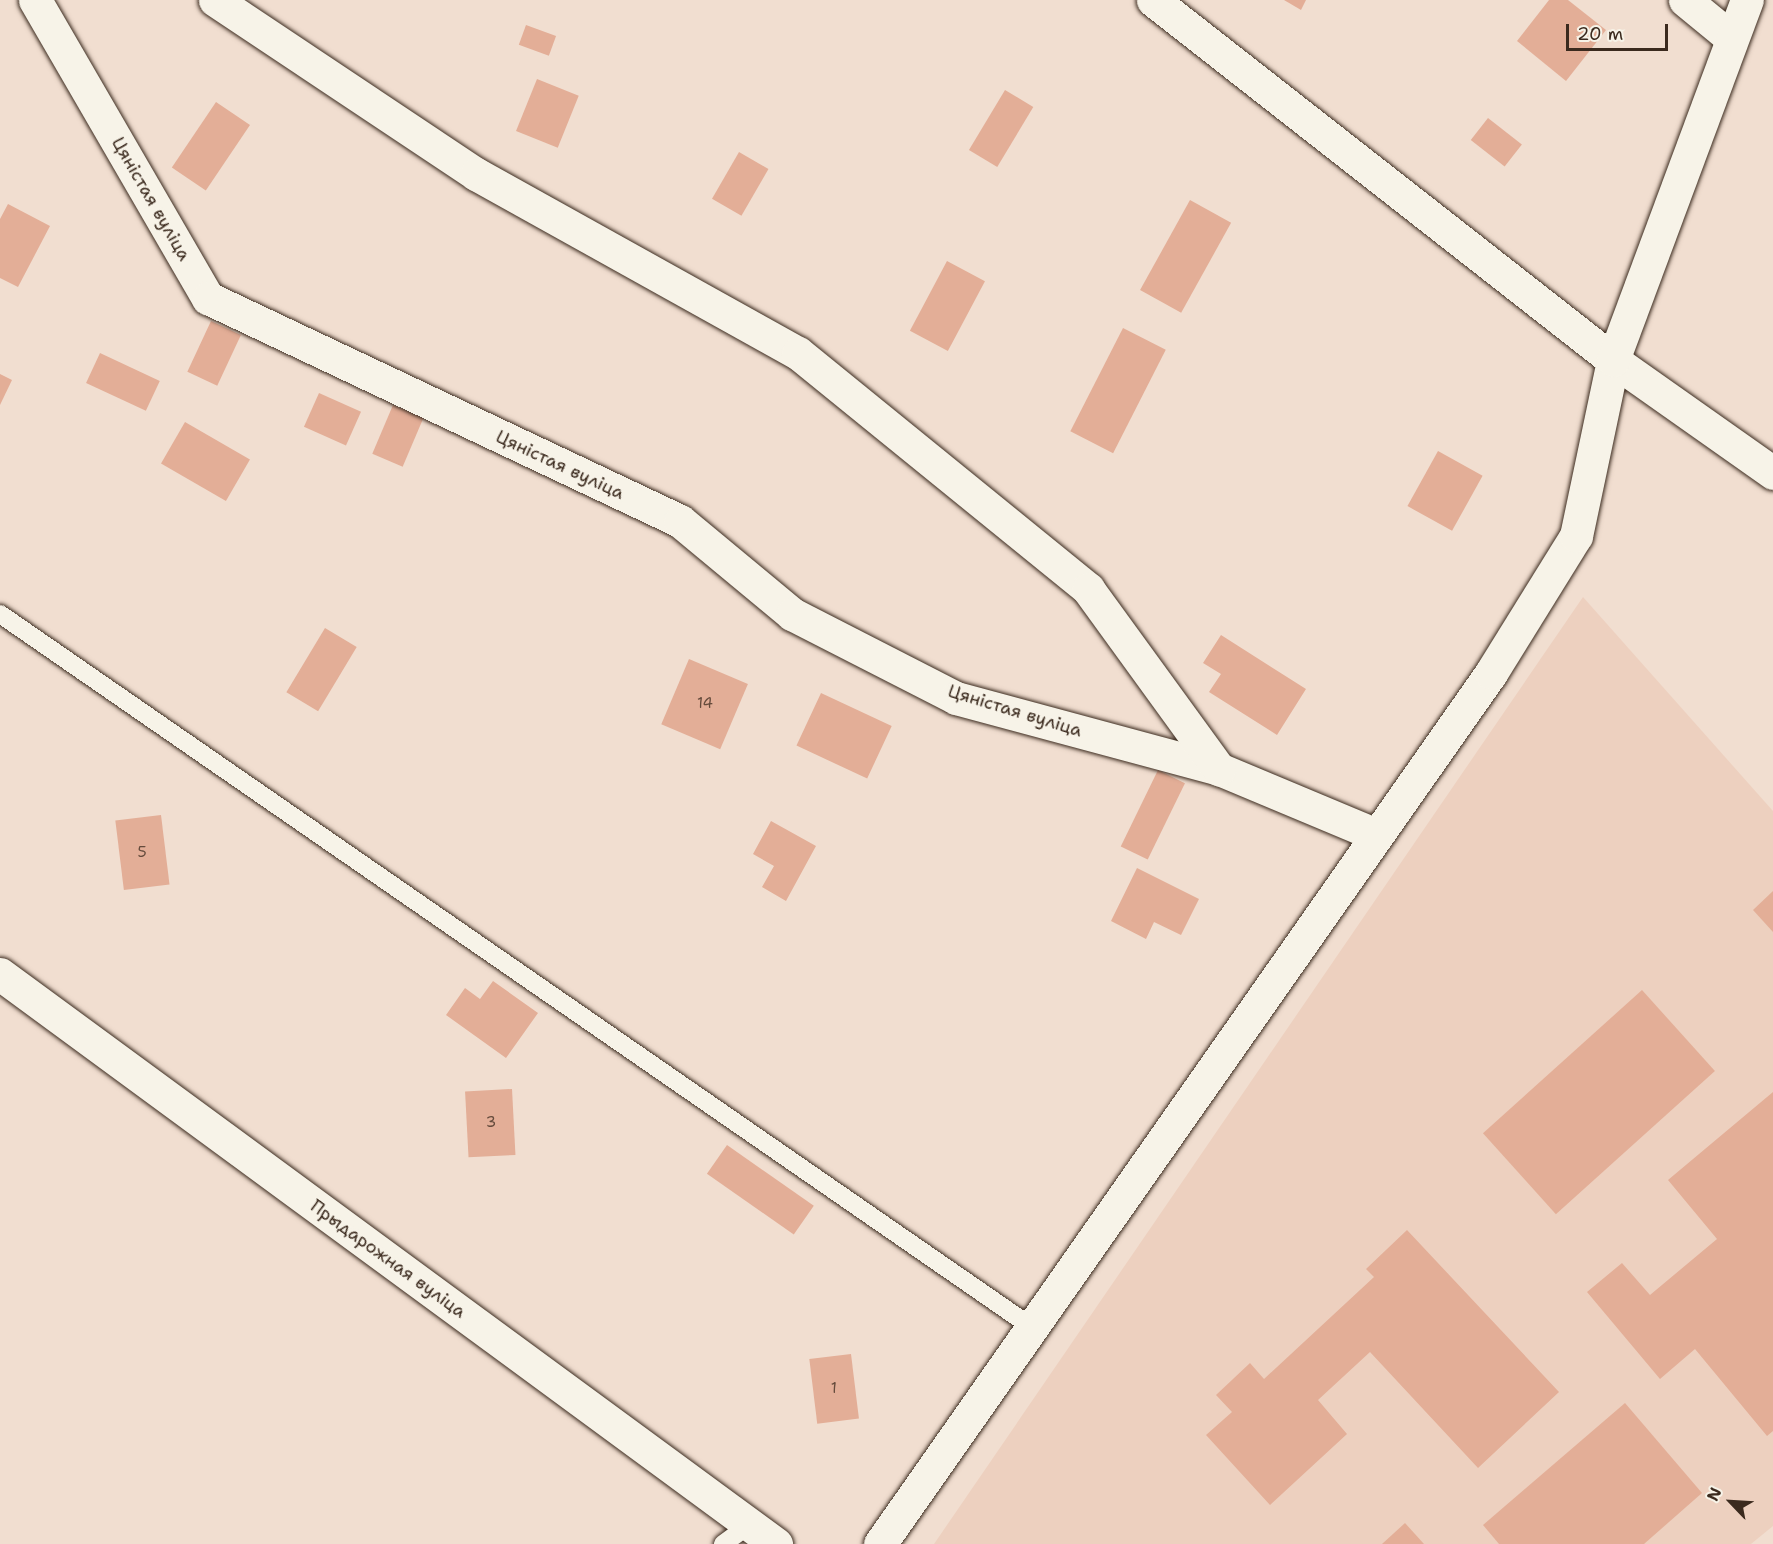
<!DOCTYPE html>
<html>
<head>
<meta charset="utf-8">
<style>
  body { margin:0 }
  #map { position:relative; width:1773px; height:1544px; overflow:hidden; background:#f1ded0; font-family:"Shantell Sans",sans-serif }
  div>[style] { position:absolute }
  .built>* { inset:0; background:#edd0bf }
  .building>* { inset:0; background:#e3ae97; transform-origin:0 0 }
  .roads { filter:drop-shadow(0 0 2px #3b2a1e) drop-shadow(0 0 2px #3b2a1e) }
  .lane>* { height:18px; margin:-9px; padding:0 9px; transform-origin:9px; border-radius:9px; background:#f7f3e8 }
  .street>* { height:33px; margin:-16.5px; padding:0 16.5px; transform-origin:16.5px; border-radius:16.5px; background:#f7f3e8 }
  .secondary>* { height:33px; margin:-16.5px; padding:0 16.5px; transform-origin:16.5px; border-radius:16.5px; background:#f7f3e8 }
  span { translate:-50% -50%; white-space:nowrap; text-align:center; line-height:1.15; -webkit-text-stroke:5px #f7f3e8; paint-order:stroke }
  .number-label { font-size:15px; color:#654b3c }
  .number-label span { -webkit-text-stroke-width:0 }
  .street-label { font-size:18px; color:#3b2a1e }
  .north { position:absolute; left:1701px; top:1472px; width:60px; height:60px; -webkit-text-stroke:4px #f7f3e8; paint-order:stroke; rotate:295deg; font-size:16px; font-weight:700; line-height:24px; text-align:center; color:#3b2a1e }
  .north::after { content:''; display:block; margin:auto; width:21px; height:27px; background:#3b2a1e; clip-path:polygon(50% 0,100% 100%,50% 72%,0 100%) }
  .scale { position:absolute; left:1566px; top:24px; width:102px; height:27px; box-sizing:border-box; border:3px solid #3b2a1e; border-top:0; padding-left:8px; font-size:18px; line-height:21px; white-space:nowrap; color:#3b2a1e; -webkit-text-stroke:4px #f7f3e8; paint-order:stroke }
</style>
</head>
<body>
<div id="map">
  <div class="built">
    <i style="clip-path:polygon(1583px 597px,1773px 811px,1773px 1526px,1751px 1544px,934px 1544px)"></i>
  </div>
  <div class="building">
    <i style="clip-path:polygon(1284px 0,1306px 0,1301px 10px)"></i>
    <i style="clip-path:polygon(1549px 0,1568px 0,1606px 30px,1566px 81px,1517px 41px)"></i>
    <i style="left:526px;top:25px;width:32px;height:21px;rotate:20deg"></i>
    <i style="left:537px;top:79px;width:45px;height:56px;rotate:22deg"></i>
    <i style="left:1005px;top:90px;width:33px;height:70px;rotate:31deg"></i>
    <i style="left:216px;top:102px;width:41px;height:79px;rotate:34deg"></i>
    <i style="left:1488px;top:118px;width:43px;height:28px;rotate:38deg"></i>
    <i style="left:739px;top:152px;width:34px;height:54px;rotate:30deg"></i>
    <i style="left:1190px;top:200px;width:47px;height:103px;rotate:29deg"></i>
    <i style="clip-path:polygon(8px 204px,50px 226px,18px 287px,0 278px,0 219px)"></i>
    <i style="left:947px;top:261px;width:43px;height:79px;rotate:28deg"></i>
    <i style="left:211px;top:321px;width:33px;height:56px;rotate:25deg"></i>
    <i style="left:1123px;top:328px;width:48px;height:116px;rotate:27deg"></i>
    <i style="left:100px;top:353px;width:66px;height:33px;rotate:25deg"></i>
    <i style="clip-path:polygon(0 374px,12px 380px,0 405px)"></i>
    <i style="left:319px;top:393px;width:46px;height:37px;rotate:24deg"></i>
    <i style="left:393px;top:405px;width:33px;height:53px;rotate:23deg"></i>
    <i style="left:185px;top:422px;width:75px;height:48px;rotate:30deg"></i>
    <i style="left:1438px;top:451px;width:51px;height:63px;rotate:29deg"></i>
    <i style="left:325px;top:628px;width:37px;height:75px;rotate:31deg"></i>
    <i style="clip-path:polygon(1221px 635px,1306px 689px,1277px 735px,1209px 692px,1221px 674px,1203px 663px)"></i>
    <i style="left:689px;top:659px;width:64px;height:71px;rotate:23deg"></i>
    <i style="left:821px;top:693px;width:78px;height:58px;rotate:25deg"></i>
    <i style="left:1158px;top:770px;width:30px;height:85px;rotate:26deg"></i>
    <i style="left:161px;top:815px;width:70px;height:46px;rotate:83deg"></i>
    <i style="clip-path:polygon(771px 821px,816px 846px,786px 901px,762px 887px,774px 866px,753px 854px)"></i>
    <i style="clip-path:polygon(1137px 868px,1199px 899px,1181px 935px,1154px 922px,1146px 939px,1111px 921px)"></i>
    <i style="clip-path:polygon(1773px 891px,1773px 932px,1753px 910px)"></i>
    <i style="clip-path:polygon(493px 981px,538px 1013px,506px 1058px,446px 1015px,465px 988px,480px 999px)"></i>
    <i style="left:1642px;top:990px;width:109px;height:214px;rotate:48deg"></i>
    <i style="left:512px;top:1089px;width:66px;height:47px;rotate:87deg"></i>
    <i style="clip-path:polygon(1773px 1092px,1773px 1431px,1767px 1436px,1695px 1349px,1660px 1379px,1587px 1292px,1622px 1263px,1650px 1295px,1717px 1239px,1668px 1180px)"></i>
    <i style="left:727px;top:1145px;width:106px;height:35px;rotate:35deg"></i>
    <i style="clip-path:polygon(1407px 1230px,1559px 1392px,1478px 1468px,1370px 1352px,1318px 1400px,1347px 1434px,1270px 1505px,1206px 1435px,1232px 1412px,1216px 1395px,1250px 1363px,1264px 1379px,1374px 1277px,1366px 1269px)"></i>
    <i style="left:851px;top:1354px;width:65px;height:42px;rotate:83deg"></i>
    <i style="clip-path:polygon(1625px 1403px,1702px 1493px,1644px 1544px,1499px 1544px,1483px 1525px)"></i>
    <i style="clip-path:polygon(1405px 1523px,1424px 1544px,1382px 1544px)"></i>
  </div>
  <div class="roads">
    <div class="lane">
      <i style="left:0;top:614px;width:1256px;rotate:34.65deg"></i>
      <i style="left:723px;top:1544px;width:36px;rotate:-36deg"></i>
    </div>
    <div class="street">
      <i style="left:35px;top:0;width:345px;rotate:59.9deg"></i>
      <i style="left:208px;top:298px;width:522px;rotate:25.29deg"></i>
      <i style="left:680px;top:521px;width:146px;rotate:39.7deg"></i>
      <i style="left:792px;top:614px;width:184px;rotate:27.1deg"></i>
      <i style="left:956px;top:698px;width:272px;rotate:15.1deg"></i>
      <i style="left:1219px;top:769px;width:171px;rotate:22.7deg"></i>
      <i style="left:215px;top:0;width:314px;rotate:33.7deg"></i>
      <i style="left:476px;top:174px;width:368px;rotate:29.1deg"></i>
      <i style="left:798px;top:353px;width:374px;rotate:39.1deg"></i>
      <i style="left:1088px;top:589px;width:223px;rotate:54deg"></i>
      <i style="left:1153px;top:0;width:584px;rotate:38.05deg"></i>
      <i style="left:1613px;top:360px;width:196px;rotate:35.2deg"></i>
      <i style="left:1685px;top:0;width:58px;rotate:39.4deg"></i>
      <i style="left:880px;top:1544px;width:1064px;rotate:-54.95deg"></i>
      <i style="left:1491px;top:673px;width:161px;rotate:-58.2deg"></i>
      <i style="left:1576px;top:536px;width:180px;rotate:-78.1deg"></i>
      <i style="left:1613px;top:360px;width:384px;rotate:-69.6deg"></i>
    </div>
    <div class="secondary">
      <i style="left:0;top:974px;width:963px;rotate:36.3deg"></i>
    </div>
  </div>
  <div class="number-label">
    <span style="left:705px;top:704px">14</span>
    <span style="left:142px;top:853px">5</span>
    <span style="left:491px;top:1123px">3</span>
    <span style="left:834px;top:1389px">1</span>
  </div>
  <div class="street-label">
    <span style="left:151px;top:199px;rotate:60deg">Цяністая вуліца</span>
    <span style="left:560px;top:465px;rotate:25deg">Цяністая вуліца</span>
    <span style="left:1015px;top:711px;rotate:17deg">Цяністая вуліца</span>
    <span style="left:388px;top:1259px;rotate:36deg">Прыдарожная вуліца</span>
  </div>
  <div class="north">N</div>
  <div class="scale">20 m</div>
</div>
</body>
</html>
